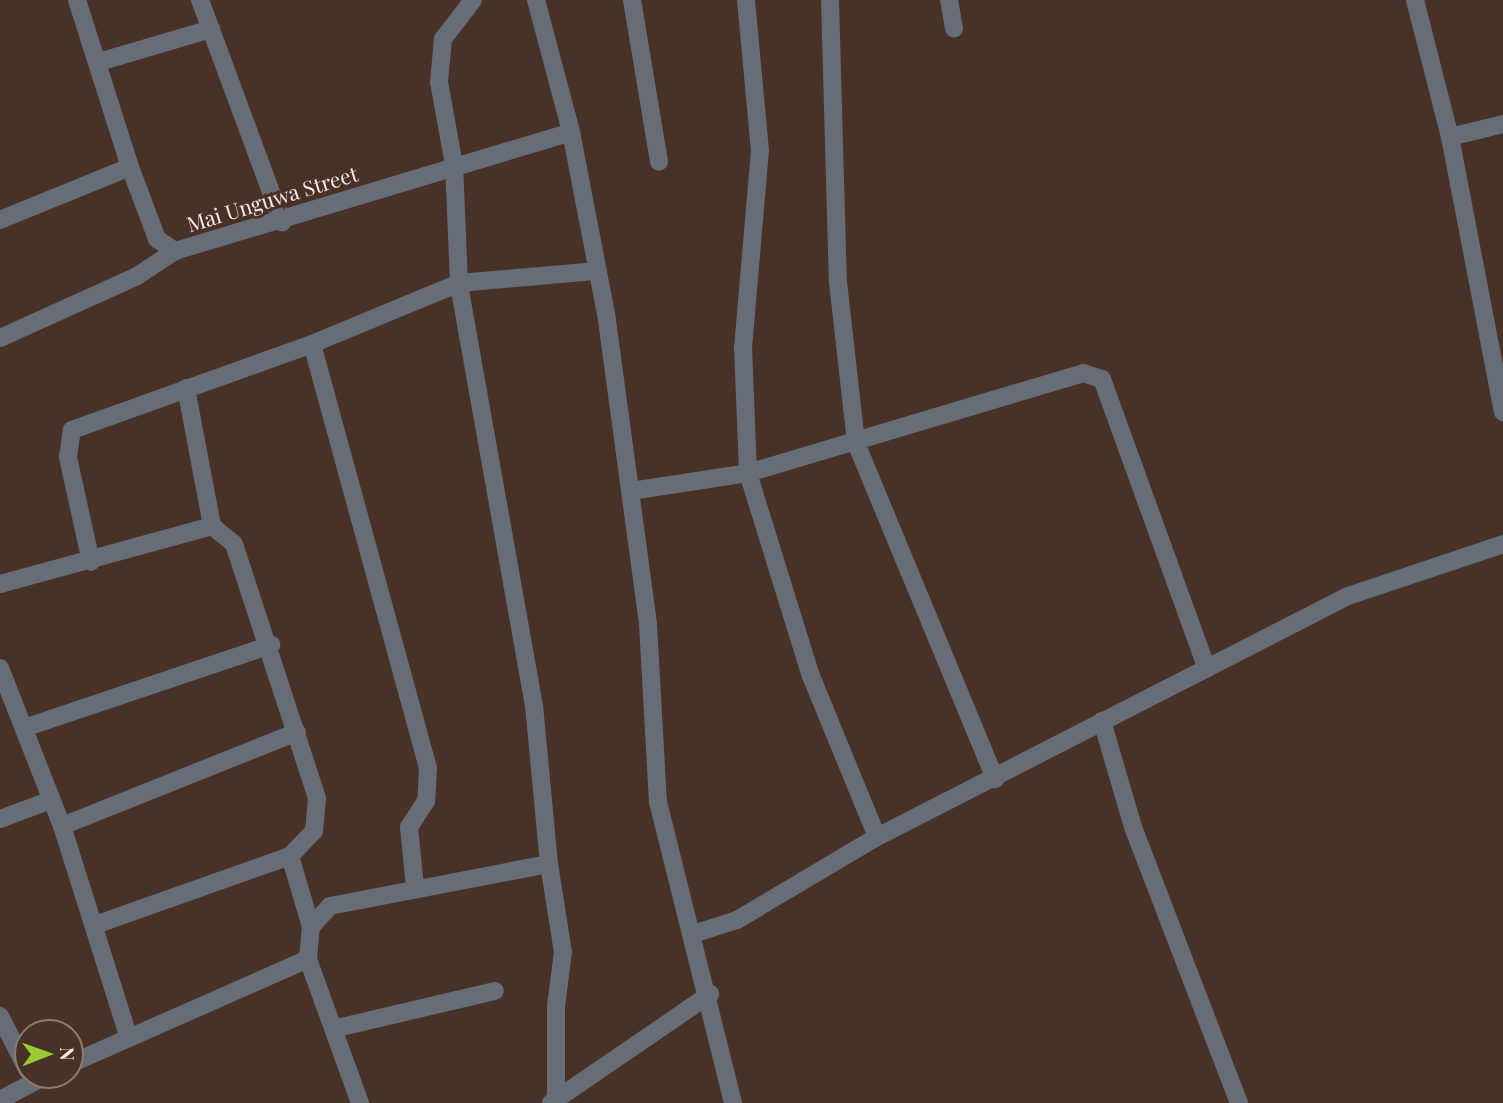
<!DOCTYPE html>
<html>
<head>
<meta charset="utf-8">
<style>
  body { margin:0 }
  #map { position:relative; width:1503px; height:1103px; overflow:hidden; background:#483126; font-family:"Playfair Display",serif }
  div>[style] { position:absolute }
  .minor>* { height:18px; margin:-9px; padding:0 9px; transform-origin:9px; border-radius:9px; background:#666d77 }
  span { translate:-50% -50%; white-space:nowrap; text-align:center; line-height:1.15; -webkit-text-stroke:6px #483126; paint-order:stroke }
  .street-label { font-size:21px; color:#f9e9e2 }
  .north { position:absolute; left:14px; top:1019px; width:70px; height:70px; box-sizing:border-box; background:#483126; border:2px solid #8f7b71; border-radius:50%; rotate:89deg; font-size:19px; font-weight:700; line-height:28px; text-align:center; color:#f9e9e2 }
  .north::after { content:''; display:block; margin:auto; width:24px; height:32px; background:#99cb36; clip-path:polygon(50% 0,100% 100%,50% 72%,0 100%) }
</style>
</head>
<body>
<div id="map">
  <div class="minor">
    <i style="left:77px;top:0;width:175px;rotate:72.4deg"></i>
    <i style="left:200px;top:0;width:237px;rotate:69.7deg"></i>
    <i style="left:536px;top:0;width:137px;rotate:75.1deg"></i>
    <i style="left:571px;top:132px;width:184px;rotate:79.1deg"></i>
    <i style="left:606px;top:313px;width:314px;rotate:82.3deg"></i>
    <i style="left:648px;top:624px;width:178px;rotate:86.8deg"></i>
    <i style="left:658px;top:802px;width:310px;rotate:76deg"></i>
    <i style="left:632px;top:0;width:164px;rotate:80.5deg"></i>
    <i style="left:746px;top:0;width:151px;rotate:84.7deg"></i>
    <i style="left:760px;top:150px;width:198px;rotate:94.9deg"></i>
    <i style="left:743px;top:347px;width:126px;rotate:87.7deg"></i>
    <i style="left:748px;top:473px;width:213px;rotate:72.8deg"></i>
    <i style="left:811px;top:676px;width:174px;rotate:67.7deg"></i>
    <i style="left:830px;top:0;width:282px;rotate:88.4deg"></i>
    <i style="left:838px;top:282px;width:162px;rotate:83.6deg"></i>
    <i style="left:856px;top:443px;width:364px;rotate:67.5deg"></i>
    <i style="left:949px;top:0;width:29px;rotate:80deg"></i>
    <i style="left:1415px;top:0;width:141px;rotate:75.7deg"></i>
    <i style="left:1450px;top:137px;width:280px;rotate:79.1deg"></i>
    <i style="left:99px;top:62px;width:117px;rotate:-16.4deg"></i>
    <i style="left:1450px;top:137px;width:55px;rotate:-13.8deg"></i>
    <i style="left:0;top:220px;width:140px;rotate:-22.2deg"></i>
    <i style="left:130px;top:167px;width:77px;rotate:69.4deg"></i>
    <i style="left:157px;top:239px;width:22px;rotate:34deg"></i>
    <i style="left:175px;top:251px;width:413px;rotate:-16.7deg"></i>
    <i style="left:0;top:338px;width:150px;rotate:-24.3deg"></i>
    <i style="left:137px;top:276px;width:45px;rotate:-33.3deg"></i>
    <i style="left:312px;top:344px;width:440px;rotate:74.7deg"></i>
    <i style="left:428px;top:768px;width:33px;rotate:93deg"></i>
    <i style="left:426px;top:801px;width:31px;rotate:123deg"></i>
    <i style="left:409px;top:827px;width:60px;rotate:84.3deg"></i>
    <i style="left:186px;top:388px;width:140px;rotate:79.3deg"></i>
    <i style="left:212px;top:526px;width:28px;rotate:39deg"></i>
    <i style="left:234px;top:544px;width:267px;rotate:71.9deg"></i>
    <i style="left:317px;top:798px;width:33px;rotate:95deg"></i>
    <i style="left:314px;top:831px;width:35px;rotate:134deg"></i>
    <i style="left:290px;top:856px;width:74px;rotate:73.5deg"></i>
    <i style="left:631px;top:491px;width:118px;rotate:-8.7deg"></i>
    <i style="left:748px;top:473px;width:350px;rotate:-16.6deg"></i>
    <i style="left:1083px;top:373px;width:20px;rotate:18deg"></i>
    <i style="left:1102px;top:379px;width:308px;rotate:70.1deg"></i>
    <i style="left:91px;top:562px;width:107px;rotate:-102.4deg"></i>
    <i style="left:68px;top:457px;width:27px;rotate:-82deg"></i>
    <i style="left:72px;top:430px;width:255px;rotate:-19.7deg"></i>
    <i style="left:312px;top:344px;width:159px;rotate:-22.5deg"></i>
    <i style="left:459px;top:283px;width:139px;rotate:-5deg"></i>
    <i style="left:0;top:584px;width:220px;rotate:-15.3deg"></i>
    <i style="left:0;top:668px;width:170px;rotate:68.6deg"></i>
    <i style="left:62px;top:826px;width:219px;rotate:72.5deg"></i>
    <i style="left:1102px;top:721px;width:110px;rotate:73.7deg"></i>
    <i style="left:1133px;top:827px;width:296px;rotate:69deg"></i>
    <i style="left:24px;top:728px;width:261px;rotate:-18.6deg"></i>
    <i style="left:0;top:819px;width:54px;rotate:-20.4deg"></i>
    <i style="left:62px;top:826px;width:253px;rotate:-21.8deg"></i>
    <i style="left:549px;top:864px;width:89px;rotate:81deg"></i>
    <i style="left:563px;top:952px;width:54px;rotate:97.4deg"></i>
    <i style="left:556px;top:1006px;width:95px;rotate:90deg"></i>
    <i style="left:95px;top:925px;width:207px;rotate:-19.5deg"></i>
    <i style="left:696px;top:933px;width:43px;rotate:-17.6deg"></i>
    <i style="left:737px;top:920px;width:163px;rotate:-30.7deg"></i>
    <i style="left:877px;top:837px;width:529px;rotate:-27.1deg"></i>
    <i style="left:1348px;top:596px;width:163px;rotate:-18.5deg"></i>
    <i style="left:0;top:1016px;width:62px;rotate:63deg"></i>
    <i style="left:337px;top:1028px;width:162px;rotate:-13.2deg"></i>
    <i style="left:70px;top:1064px;width:260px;rotate:-23.8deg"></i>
    <i style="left:0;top:1100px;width:53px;rotate:-28deg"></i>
    <i style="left:360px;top:1103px;width:153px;rotate:-109.9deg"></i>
    <i style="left:308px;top:959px;width:32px;rotate:-85deg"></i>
    <i style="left:311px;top:927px;width:28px;rotate:-48deg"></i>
    <i style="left:330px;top:906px;width:223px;rotate:-10.9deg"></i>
    <i style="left:549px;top:864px;width:159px;rotate:-95.4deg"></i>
    <i style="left:534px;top:706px;width:430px;rotate:-100.1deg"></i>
    <i style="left:459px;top:283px;width:118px;rotate:-92.4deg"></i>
    <i style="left:454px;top:165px;width:84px;rotate:-100.2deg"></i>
    <i style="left:439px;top:82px;width:43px;rotate:-84.7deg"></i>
    <i style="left:443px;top:39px;width:49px;rotate:-52.4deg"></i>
    <i style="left:551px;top:1103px;width:193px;rotate:-34.4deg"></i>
  </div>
  <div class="street-label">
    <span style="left:272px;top:198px;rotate:-17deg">Mai Unguwa Street</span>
  </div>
  <div class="north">N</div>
</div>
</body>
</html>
